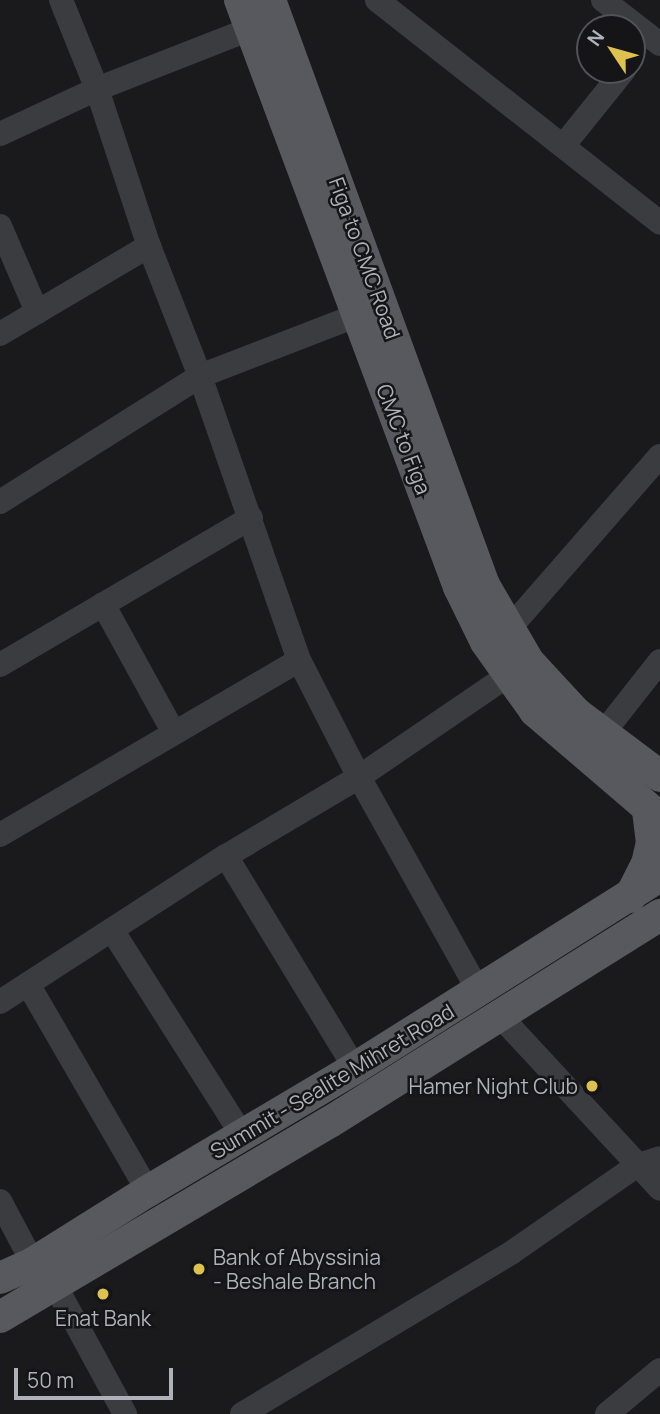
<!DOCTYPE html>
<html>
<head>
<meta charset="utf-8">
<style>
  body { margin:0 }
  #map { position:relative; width:660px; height:1414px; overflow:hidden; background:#1a1a1c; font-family:Manrope,sans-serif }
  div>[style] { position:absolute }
  .minor>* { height:24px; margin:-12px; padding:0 12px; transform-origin:12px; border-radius:12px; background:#3b3c40 }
  .major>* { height:32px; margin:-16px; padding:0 16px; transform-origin:16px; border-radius:16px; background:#58585f }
  .dots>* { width:19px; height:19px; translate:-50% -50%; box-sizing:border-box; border:4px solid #151517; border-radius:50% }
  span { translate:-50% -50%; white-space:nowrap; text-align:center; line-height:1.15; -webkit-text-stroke:5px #151517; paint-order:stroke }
  .street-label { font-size:21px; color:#aeb0ba }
  .poi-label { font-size:21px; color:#aeb0ba }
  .right { translate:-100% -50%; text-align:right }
  .left { translate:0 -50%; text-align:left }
  .north { position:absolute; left:576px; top:14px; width:70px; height:70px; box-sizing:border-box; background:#151517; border:2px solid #525358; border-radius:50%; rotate:306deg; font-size:19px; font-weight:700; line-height:28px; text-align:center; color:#aeb0ba }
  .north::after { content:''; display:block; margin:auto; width:24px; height:32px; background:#dec24f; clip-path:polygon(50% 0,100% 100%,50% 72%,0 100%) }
  .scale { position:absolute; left:14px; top:1368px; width:159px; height:32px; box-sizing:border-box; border:4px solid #aeb0ba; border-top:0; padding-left:9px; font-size:21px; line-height:24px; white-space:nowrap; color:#aeb0ba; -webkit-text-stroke:5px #151517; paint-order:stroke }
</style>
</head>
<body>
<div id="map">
  <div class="minor">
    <i style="left:61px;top:0;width:96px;rotate:68deg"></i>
    <i style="left:97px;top:89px;width:165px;rotate:71.7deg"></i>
    <i style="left:149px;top:246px;width:140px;rotate:68.6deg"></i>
    <i style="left:200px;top:376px;width:301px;rotate:70.8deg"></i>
    <i style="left:299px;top:660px;width:131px;rotate:62.9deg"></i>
    <i style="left:359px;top:777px;width:246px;rotate:60.8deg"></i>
    <i style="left:377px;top:0;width:360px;rotate:38.2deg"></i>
    <i style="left:603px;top:0;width:72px;rotate:37.7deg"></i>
    <i style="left:0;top:134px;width:107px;rotate:-24.9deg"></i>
    <i style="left:97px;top:89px;width:164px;rotate:-21.4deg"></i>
    <i style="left:250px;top:29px;width:16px;rotate:-43deg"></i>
    <i style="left:563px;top:146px;width:97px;rotate:-51.2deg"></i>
    <i style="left:0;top:226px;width:94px;rotate:66.7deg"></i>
    <i style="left:0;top:334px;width:173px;rotate:-30.6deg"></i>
    <i style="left:0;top:502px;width:236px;rotate:-32.2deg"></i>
    <i style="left:200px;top:376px;width:186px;rotate:-21.1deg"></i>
    <i style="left:103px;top:604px;width:147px;rotate:61.2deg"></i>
    <i style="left:496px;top:636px;width:13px;rotate:-27deg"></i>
    <i style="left:508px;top:630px;width:231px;rotate:-48.9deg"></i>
    <i style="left:0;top:665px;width:291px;rotate:-30.4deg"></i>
    <i style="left:593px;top:746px;width:108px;rotate:-51.8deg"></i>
    <i style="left:0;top:835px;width:346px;rotate:-30.3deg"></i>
    <i style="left:226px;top:856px;width:248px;rotate:58.7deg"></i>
    <i style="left:112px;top:930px;width:243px;rotate:57.6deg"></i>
    <i style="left:28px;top:984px;width:239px;rotate:59.9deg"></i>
    <i style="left:0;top:1002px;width:269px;rotate:-32.9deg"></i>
    <i style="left:226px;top:856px;width:155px;rotate:-30.7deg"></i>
    <i style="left:359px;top:777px;width:199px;rotate:-34.3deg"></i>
    <i style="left:501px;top:1017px;width:234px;rotate:47.2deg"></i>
    <i style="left:0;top:1201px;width:70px;rotate:62deg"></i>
    <i style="left:55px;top:1285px;width:147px;rotate:61.5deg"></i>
    <i style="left:242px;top:1414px;width:313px;rotate:-30.9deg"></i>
    <i style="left:511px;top:1253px;width:152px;rotate:-34.8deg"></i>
    <i style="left:636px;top:1166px;width:25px;rotate:-18deg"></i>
    <i style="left:607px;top:1414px;width:69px;rotate:-39.7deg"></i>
  </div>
  <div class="major">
    <i style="left:240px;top:0;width:627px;rotate:69.54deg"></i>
    <i style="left:459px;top:587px;width:61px;rotate:63.9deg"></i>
    <i style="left:486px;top:642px;width:85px;rotate:54.6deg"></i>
    <i style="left:535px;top:711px;width:165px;rotate:40.6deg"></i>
    <i style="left:270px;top:0;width:623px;rotate:69.91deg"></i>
    <i style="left:484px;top:585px;width:88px;rotate:59.9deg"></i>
    <i style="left:528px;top:661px;width:71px;rotate:47.3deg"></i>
    <i style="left:576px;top:713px;width:105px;rotate:36.9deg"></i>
    <i style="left:630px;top:897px;width:37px;rotate:-63deg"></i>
    <i style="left:647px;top:864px;width:22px;rotate:-77deg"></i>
    <i style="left:652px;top:843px;width:35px;rotate:-97deg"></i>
    <i style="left:0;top:1278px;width:36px;rotate:-24deg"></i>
    <i style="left:33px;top:1263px;width:136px;rotate:-32.1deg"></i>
    <i style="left:148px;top:1191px;width:241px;rotate:-30.7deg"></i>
    <i style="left:355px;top:1068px;width:360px;rotate:-32.2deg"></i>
    <i style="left:0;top:1317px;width:383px;rotate:-30.6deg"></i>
    <i style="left:330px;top:1122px;width:390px;rotate:-32.1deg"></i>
  </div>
  <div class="dots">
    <i style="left:592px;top:1086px;background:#dec24f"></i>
    <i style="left:199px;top:1269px;background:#dec24f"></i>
    <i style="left:103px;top:1294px;background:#dec24f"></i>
  </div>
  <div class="street-label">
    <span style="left:365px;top:258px;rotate:70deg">Figa to CMC Road</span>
    <span style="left:404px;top:439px;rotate:69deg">CMC to Figa</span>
    <span style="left:332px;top:1081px;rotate:-31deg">Summit - Sealite Mihret Road</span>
  </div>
  <div class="poi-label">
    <span class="right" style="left:578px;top:1086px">Hamer Night Club</span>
    <span class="left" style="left:213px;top:1269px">Bank of Abyssinia<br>- Beshale Branch</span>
    <span style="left:103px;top:1318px">Enat Bank</span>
  </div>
  <div class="north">N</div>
  <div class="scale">50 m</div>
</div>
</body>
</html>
